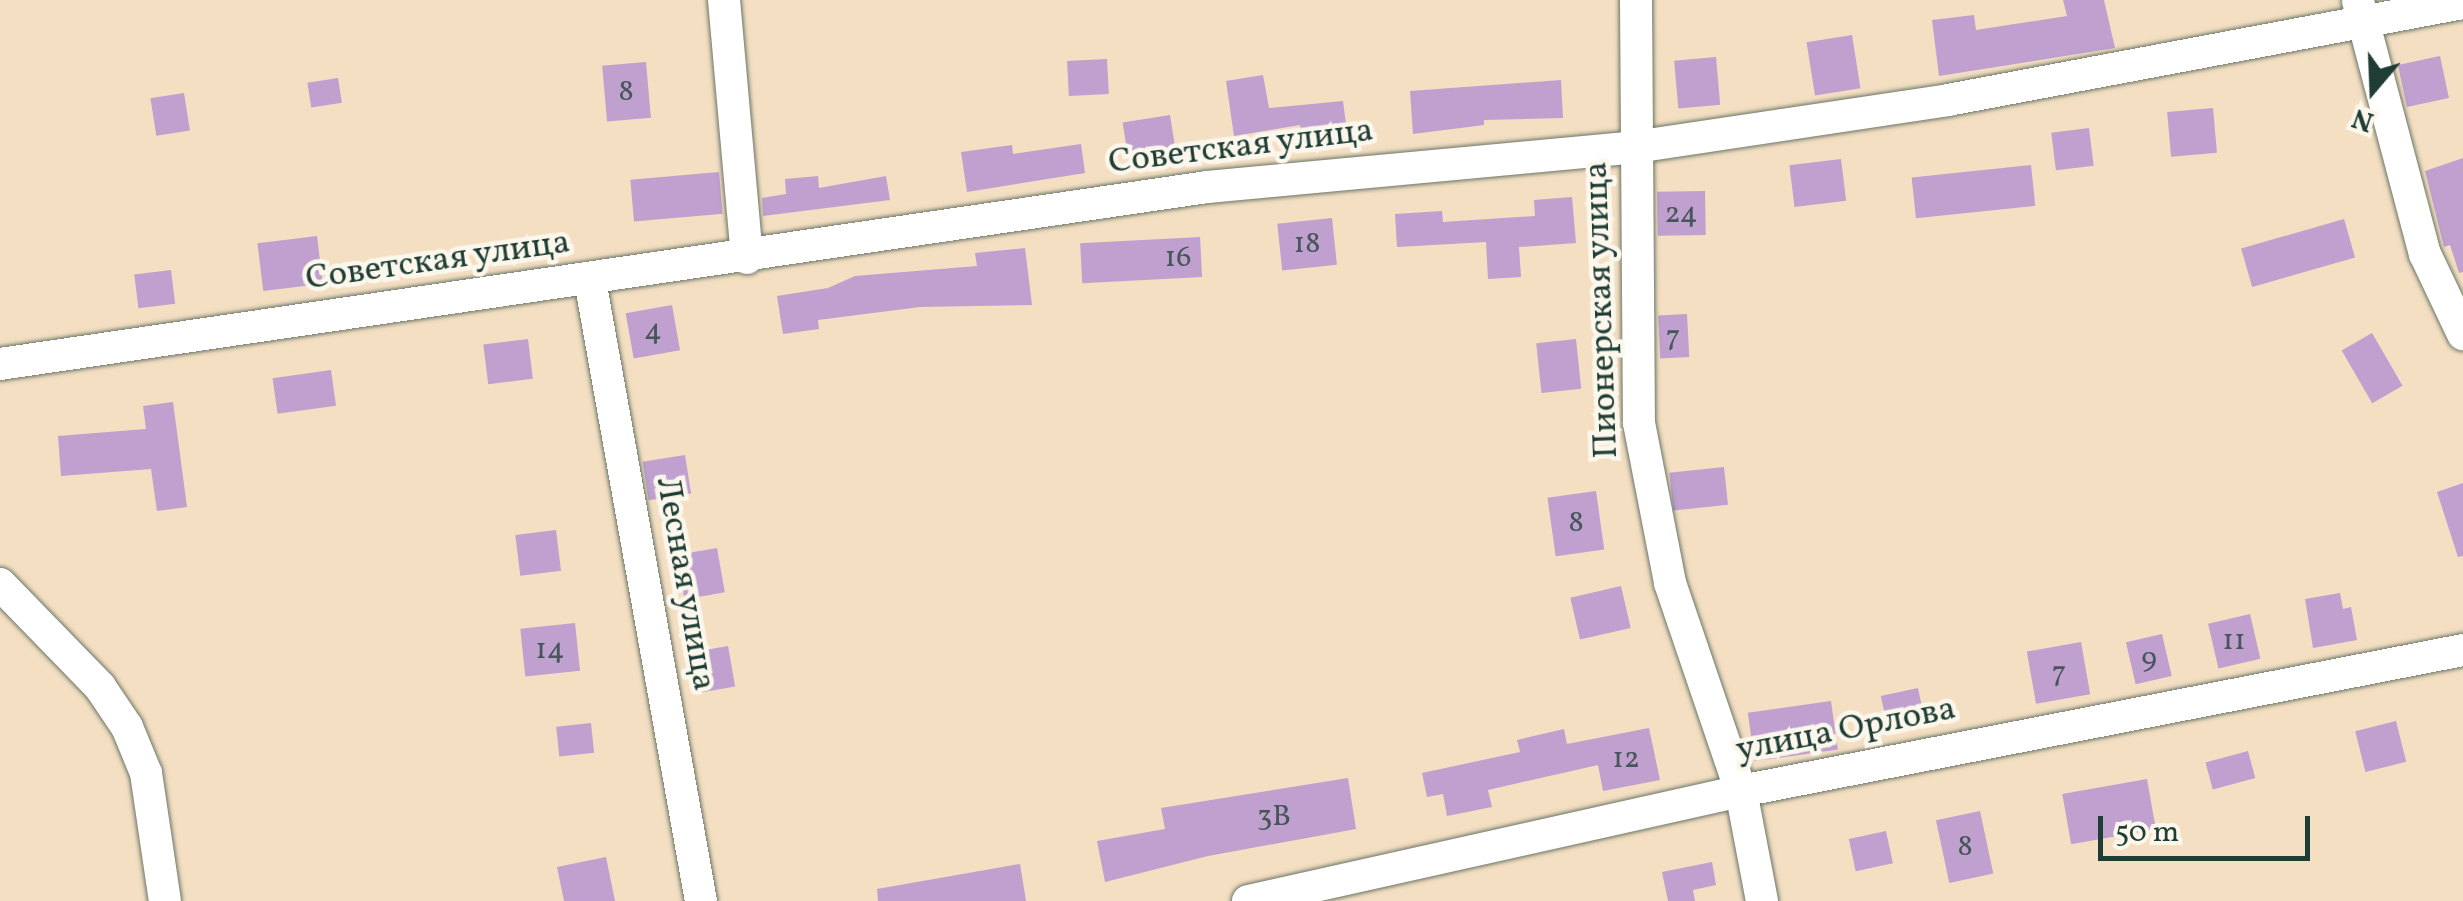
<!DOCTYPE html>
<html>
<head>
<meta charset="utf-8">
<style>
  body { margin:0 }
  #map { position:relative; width:2463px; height:901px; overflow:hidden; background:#f4dfc3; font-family:Vollkorn,serif }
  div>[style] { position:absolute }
  .building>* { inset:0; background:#bfa0ce; transform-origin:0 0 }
  .roads { filter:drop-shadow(0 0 2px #6a7666) drop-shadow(0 0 2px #6a7666) }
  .minor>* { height:32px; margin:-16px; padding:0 16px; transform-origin:16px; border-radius:16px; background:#fff }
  span { translate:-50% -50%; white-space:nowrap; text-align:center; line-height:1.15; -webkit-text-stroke:9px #fbf7ec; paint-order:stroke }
  .number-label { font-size:30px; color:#47565a }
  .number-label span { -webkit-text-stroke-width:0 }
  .street-label { font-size:35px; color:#1f3d34 }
  .north { position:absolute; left:2323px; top:40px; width:100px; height:100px; -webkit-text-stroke:8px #fbf7ec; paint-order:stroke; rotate:199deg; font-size:28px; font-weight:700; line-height:40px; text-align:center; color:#1f3d34 }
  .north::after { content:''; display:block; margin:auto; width:35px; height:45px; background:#1f3d34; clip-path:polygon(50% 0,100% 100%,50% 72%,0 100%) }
  .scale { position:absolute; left:2098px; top:816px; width:212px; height:45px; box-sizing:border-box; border:5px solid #1f3d34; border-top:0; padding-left:12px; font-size:30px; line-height:35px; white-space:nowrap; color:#1f3d34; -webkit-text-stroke:8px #fbf7ec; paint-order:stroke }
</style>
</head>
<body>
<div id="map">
  <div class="building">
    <i style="clip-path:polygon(2063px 0,2104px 0,2115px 48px,1939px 76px,1932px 20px,1974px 15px,1976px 30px,2067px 16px)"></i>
    <i style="left:1852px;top:35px;width:54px;height:46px;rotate:81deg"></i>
    <i style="left:2440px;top:56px;width:43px;height:43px;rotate:78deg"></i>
    <i style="left:1716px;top:57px;width:48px;height:42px;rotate:85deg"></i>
    <i style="left:1107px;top:59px;width:35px;height:40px;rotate:87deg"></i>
    <i style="left:646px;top:62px;width:56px;height:44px;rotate:85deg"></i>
    <i style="clip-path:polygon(1263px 75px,1269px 108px,1343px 101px,1348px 139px,1302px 144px,1300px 125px,1234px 136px,1226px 81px)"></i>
    <i style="left:338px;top:78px;width:25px;height:31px;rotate:81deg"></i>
    <i style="clip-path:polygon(1561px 80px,1563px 118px,1484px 120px,1484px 125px,1413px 134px,1410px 91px)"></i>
    <i style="left:184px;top:93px;width:38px;height:34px;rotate:81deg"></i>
    <i style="left:2213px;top:108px;width:45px;height:46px;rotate:85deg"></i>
    <i style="left:1170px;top:115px;width:47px;height:48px;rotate:81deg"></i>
    <i style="left:2089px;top:128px;width:38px;height:38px;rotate:83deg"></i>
    <i style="clip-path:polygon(1081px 144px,1085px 173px,967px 192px,961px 152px,1012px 145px,1013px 154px)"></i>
    <i style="clip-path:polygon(2463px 158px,2463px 272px,2459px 273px,2450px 245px,2444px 247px,2425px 171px)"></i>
    <i style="left:1841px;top:159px;width:42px;height:52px;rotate:83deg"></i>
    <i style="left:2031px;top:165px;width:41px;height:120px;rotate:84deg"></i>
    <i style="left:719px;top:172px;width:42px;height:89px;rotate:85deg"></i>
    <i style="clip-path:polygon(818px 176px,819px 188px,886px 176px,890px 200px,763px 216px,762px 198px,786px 194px,785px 179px)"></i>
    <i style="left:1705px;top:191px;width:44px;height:48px;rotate:89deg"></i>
    <i style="clip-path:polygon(1572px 197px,1576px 243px,1519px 247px,1521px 277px,1488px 279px,1486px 242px,1397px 247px,1395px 214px,1442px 211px,1443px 222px,1535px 216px,1534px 200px)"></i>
    <i style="left:1332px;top:218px;width:47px;height:55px;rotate:84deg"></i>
    <i style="left:2344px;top:219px;width:40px;height:107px;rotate:74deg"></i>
    <i style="left:317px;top:236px;width:48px;height:60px;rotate:83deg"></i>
    <i style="left:1200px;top:237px;width:40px;height:120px;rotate:87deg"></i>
    <i style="clip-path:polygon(1025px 248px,1032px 305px,920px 307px,818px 320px,819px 329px,783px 334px,777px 296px,828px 288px,855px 276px,977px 266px,975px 253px)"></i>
    <i style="left:171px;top:270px;width:34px;height:37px;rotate:83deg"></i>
    <i style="left:672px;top:305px;width:46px;height:47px;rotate:80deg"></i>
    <i style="left:1687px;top:314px;width:43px;height:29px;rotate:87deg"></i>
    <i style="left:2372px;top:333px;width:61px;height:35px;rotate:60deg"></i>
    <i style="left:528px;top:339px;width:40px;height:45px;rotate:83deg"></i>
    <i style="left:1576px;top:339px;width:50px;height:40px;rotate:84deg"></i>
    <i style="left:331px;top:370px;width:36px;height:59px;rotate:82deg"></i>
    <i style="clip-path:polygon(173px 402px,187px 507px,157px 511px,151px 469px,61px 476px,58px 436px,146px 429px,143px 406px)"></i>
    <i style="left:685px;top:455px;width:39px;height:43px;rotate:81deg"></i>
    <i style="left:1724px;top:467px;width:38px;height:55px;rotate:84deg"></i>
    <i style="clip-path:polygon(2463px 483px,2463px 556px,2458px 557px,2437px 492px)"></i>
    <i style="left:1596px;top:491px;width:59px;height:49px;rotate:82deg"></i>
    <i style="left:556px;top:530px;width:41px;height:41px;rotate:83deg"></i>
    <i style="left:717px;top:548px;width:45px;height:41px;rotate:80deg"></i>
    <i style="left:1621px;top:586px;width:43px;height:52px;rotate:77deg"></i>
    <i style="clip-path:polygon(2340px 593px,2343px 609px,2351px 607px,2357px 640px,2313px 648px,2305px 599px)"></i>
    <i style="left:2250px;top:614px;width:46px;height:43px;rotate:77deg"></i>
    <i style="left:575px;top:623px;width:48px;height:55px;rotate:84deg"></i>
    <i style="left:2162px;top:634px;width:43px;height:37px;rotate:77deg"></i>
    <i style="left:2081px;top:642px;width:53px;height:55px;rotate:80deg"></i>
    <i style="left:728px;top:646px;width:41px;height:39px;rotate:80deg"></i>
    <i style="left:1918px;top:688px;width:39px;height:38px;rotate:78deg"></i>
    <i style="left:1831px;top:701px;width:49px;height:84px;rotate:82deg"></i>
    <i style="left:2396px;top:721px;width:42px;height:42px;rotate:76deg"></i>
    <i style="left:591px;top:723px;width:30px;height:35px;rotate:84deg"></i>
    <i style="clip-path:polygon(1649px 728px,1660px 780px,1603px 791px,1598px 765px,1488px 790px,1492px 807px,1447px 816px,1443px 794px,1427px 797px,1422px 773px,1520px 752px,1517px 740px,1564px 729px,1567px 744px)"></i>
    <i style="left:2248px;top:751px;width:28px;height:44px;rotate:75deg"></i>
    <i style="clip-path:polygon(1348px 778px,1356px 829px,1208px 856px,1105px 882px,1097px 841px,1165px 829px,1161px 808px)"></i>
    <i style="left:2147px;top:779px;width:51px;height:86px;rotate:80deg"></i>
    <i style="left:1980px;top:811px;width:64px;height:45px;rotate:78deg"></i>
    <i style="left:1886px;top:831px;width:33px;height:38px;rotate:78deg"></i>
    <i style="clip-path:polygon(606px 857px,615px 901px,564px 901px,557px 867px)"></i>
    <i style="clip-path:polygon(1712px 862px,1716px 885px,1693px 890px,1695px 901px,1668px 901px,1662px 872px)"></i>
    <i style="clip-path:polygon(1020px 864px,1026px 901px,878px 901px,877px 889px)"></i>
  </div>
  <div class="roads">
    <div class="minor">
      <i style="left:724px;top:0;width:259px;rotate:84.9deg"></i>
      <i style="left:1636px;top:0;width:423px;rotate:89.6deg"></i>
      <i style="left:1639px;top:423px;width:163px;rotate:79deg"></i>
      <i style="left:1670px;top:583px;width:220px;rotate:71.2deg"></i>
      <i style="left:1741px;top:791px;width:112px;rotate:79.2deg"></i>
      <i style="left:2358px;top:1px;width:262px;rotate:75.2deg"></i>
      <i style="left:2425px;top:254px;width:89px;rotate:64.6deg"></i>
      <i style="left:590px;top:280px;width:631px;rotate:79.87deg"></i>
      <i style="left:0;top:364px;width:1220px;rotate:-8.34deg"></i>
      <i style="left:1207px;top:187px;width:430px;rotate:-5.3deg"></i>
      <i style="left:1635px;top:147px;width:317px;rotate:-8.5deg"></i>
      <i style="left:1948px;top:100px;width:524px;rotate:-10.67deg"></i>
      <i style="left:0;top:584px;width:144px;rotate:45.8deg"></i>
      <i style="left:100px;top:687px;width:48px;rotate:56deg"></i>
      <i style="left:127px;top:727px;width:50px;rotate:67.6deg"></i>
      <i style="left:146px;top:773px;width:129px;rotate:81.6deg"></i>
      <i style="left:1248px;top:901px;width:505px;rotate:-12.58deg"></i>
      <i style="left:1741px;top:791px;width:736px;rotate:-11.05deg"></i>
    </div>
  </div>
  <div class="number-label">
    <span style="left:626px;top:92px">8</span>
    <span style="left:1681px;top:214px">24</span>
    <span style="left:1307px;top:244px">18</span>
    <span style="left:1178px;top:258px">16</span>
    <span style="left:653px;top:331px">4</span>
    <span style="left:1673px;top:337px">7</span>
    <span style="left:1576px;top:523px">8</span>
    <span style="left:2234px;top:641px">11</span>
    <span style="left:550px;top:650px">14</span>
    <span style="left:2149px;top:659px">9</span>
    <span style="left:2059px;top:673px">7</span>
    <span style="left:1626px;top:759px">12</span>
    <span style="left:1274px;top:817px">3В</span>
    <span style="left:1965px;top:847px">8</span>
  </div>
  <div class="street-label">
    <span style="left:1241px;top:147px;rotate:-7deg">Советская улица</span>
    <span style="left:438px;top:261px;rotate:-8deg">Советская улица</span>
    <span style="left:1602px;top:310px;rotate:-92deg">Пионерская улица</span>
    <span style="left:685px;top:584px;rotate:80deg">Лесная улица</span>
    <span style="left:1846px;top:730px;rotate:-11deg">улица Орлова</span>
  </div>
  <div class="north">N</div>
  <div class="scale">50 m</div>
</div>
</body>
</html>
